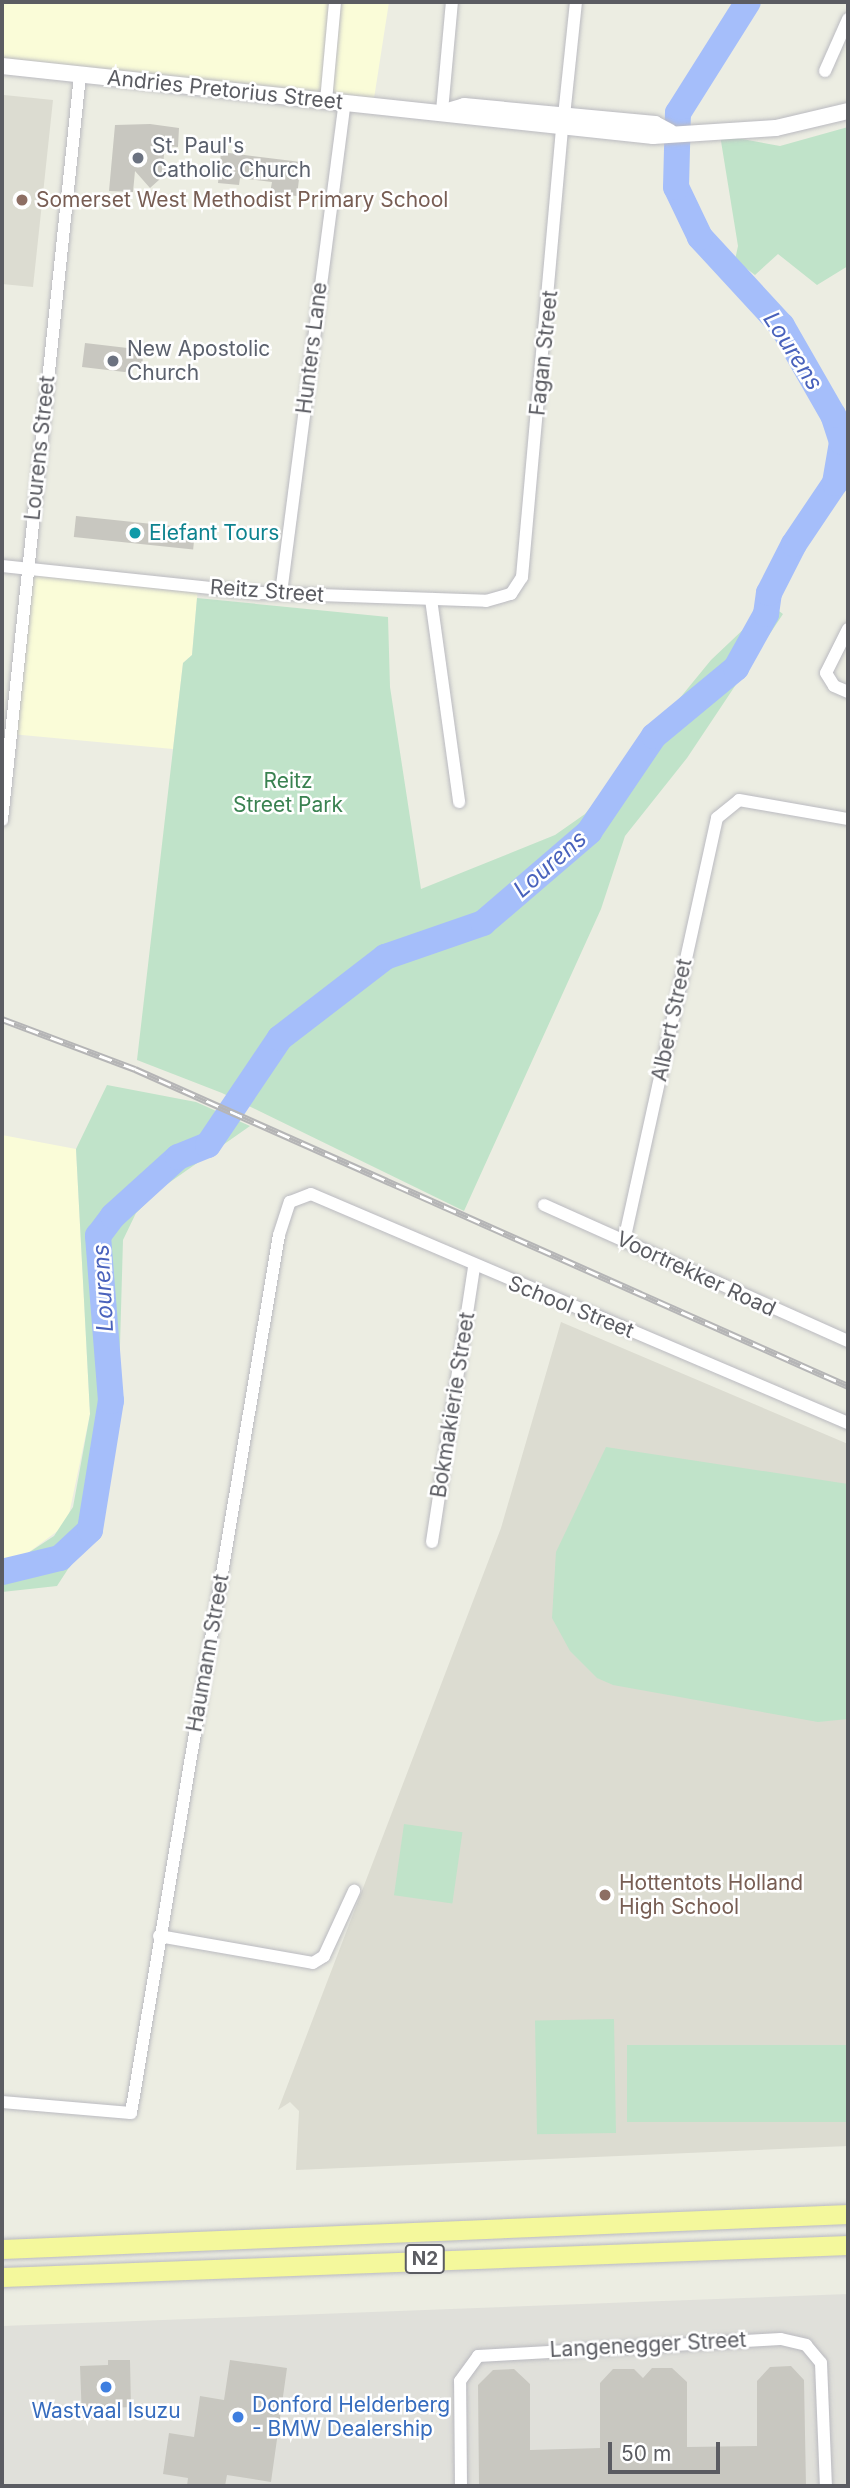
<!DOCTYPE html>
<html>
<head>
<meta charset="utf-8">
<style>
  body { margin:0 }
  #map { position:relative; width:850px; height:2488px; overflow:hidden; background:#ecede2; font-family:Inter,sans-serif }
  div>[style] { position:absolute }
  .commercial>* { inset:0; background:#fafcd8 }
  .industrial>* { inset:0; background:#e0e0da }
  .education>* { inset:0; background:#dcdcd1 }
  .green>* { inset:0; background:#c0e3c9; transform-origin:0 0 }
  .river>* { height:26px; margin:-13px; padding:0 13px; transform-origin:13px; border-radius:13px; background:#a5befa }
  .building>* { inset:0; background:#c8c7c0; transform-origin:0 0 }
  .roads { filter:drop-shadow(0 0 2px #babac0) drop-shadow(0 0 2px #babac0) }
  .minor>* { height:12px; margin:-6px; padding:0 6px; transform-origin:6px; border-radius:6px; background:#fff }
  .tertiary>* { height:16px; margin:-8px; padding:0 8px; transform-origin:8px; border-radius:8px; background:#fff }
  .trunk>* { height:19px; margin:-9.5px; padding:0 9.5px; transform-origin:9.5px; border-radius:9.5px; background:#f4f89c }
  .rail>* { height:7px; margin-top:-3.5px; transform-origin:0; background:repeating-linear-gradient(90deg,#fff 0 13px,#b5b5b6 0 26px); box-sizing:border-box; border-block:2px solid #b5b5b6 }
  .dots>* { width:19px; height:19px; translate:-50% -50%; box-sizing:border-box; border:4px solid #fff; border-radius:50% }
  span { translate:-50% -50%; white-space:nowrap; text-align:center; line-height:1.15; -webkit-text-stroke:5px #fff; paint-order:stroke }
  .shield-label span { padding:2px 5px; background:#fff; border:2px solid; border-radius:5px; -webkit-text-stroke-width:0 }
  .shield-label { font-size:19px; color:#5b5c62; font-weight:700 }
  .street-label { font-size:21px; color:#5b5c62 }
  .worship-label { font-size:21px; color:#5b616d }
  .left { translate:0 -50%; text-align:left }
  .education-label { font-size:21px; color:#785e54 }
  .culture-label { font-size:21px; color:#0d838f }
  .park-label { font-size:21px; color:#3a8251 }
  .shop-label { font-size:21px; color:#366cbe }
  .water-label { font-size:23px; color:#4962bc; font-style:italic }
  .frame { position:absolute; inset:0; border:4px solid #5b5c62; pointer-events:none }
  .scale { position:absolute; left:608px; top:2442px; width:112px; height:32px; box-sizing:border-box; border:4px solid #5b5c62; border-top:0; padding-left:9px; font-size:21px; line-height:24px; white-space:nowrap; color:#5b5c62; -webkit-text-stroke:5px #fff; paint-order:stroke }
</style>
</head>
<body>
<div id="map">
  <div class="commercial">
    <i style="clip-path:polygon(2px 2px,389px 2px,373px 105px,2px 66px)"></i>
    <i style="clip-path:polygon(28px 569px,198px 587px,192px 655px,183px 663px,173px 749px,11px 734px)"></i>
    <i style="clip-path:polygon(2px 1135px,76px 1149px,90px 1414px,67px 1524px,25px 1555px,2px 1559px)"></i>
  </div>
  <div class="industrial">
    <i style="clip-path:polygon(848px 2294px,848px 2486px,2px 2486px,2px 2326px)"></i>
  </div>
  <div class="education">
    <i style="clip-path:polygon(4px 95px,53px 100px,33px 287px,2px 284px)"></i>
    <i style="clip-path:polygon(561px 1322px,848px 1444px,848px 2146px,296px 2170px,299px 2111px,290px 2102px,278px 2110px,501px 1528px)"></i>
  </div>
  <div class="green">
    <i style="clip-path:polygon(848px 127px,848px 266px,817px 285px,778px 254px,755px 275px,735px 260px,738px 246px,720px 135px,780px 146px)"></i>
    <i style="clip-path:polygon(197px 598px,388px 617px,390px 687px,421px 889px,555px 835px,585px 814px,711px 660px,749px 624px,761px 598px,783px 614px,687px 758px,625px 836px,601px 909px,464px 1211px,222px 1093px,137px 1060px,183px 663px,192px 655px)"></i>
    <i style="clip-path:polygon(107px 1085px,196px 1102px,250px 1126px,163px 1187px,136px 1213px,123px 1240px,118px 1415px,98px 1523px,57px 1586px,2px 1592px,2px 1559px,25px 1555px,54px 1536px,73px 1507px,90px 1414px,76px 1149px)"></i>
    <i style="clip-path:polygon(606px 1447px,848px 1484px,848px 1719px,818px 1722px,613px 1685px,597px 1678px,570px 1651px,552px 1618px,556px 1552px)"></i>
    <i style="left:404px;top:1824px;width:59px;height:72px;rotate:8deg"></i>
    <i style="left:614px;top:2019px;width:114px;height:79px;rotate:89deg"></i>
    <i style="left:848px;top:2045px;width:77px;height:221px;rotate:90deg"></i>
  </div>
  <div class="river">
    <i style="left:2px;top:1572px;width:60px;rotate:-13.6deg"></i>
    <i style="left:60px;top:1558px;width:41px;rotate:-43deg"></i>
    <i style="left:90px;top:1530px;width:131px;rotate:-80.8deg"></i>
    <i style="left:111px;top:1401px;width:166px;rotate:-94.5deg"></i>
    <i style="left:98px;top:1236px;width:25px;rotate:-53deg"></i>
    <i style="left:113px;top:1216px;width:88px;rotate:-42.2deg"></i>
    <i style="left:178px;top:1157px;width:32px;rotate:-22deg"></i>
    <i style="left:208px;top:1145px;width:129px;rotate:-56.1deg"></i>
    <i style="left:280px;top:1038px;width:133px;rotate:-37.6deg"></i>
    <i style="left:385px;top:957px;width:104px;rotate:-19.1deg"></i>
    <i style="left:483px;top:923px;width:140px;rotate:-40.6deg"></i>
    <i style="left:589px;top:832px;width:116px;rotate:-55.9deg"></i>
    <i style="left:654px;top:736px;width:107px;rotate:-39.7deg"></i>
    <i style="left:736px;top:668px;width:62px;rotate:-60.9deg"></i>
    <i style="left:766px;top:614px;width:21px;rotate:-82deg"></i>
    <i style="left:769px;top:593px;width:55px;rotate:-63deg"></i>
    <i style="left:794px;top:544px;width:73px;rotate:-56.1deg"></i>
    <i style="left:835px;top:483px;width:42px;rotate:-80.3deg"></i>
    <i style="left:842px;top:442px;width:28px;rotate:-108deg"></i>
    <i style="left:833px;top:415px;width:103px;rotate:-119.8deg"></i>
    <i style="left:782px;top:326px;width:121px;rotate:-132.7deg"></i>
    <i style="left:700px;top:237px;width:55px;rotate:-115.6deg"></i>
    <i style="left:676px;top:187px;width:74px;rotate:-88.5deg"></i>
    <i style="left:678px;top:113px;width:131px;rotate:-57.8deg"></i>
  </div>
  <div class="building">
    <i style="clip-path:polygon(150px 124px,179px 128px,178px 147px,165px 146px,163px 164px,169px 171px,150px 188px,135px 171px,133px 192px,109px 191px,115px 125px)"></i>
    <i style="clip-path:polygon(221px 152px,301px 162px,297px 196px,270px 193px,272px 182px,240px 178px,239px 185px,218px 183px)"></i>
    <i style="clip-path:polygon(85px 343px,136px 349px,135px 354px,143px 355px,142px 369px,133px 368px,133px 373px,82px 367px)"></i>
    <i style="left:76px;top:516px;width:120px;height:21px;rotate:6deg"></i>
    <i style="clip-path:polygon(108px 2360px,130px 2360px,131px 2407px,110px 2408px,110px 2418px,82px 2419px,80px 2366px,108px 2365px)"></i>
    <i style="clip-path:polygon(230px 2360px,287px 2368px,271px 2482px,227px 2475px,225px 2486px,187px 2486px,188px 2478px,163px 2474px,169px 2433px,194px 2437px,200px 2396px,224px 2400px)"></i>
    <i style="clip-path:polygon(791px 2366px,804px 2380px,806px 2486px,479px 2486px,478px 2385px,493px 2370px,514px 2369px,530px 2384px,530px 2450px,600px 2448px,600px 2383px,613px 2369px,634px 2369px,643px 2378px,652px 2368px,672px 2368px,687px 2382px,687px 2447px,757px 2446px,757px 2381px,770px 2367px)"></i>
  </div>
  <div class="roads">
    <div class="minor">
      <i style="left:825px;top:71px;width:57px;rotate:-66.1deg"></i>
      <i style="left:326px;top:101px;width:99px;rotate:-84.8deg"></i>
      <i style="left:442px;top:111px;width:109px;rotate:-84.8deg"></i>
      <i style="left:564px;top:116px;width:115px;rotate:-84deg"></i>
      <i style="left:2px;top:566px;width:260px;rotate:6deg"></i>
      <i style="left:261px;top:593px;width:225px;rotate:2deg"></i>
      <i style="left:486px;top:601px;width:26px;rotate:-16deg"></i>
      <i style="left:511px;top:594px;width:20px;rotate:-57deg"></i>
      <i style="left:522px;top:577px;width:451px;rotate:-84.9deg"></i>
      <i style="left:281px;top:593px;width:494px;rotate:-82.6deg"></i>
      <i style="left:431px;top:599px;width:205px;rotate:82.1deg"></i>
      <i style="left:848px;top:629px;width:49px;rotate:116.6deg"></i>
      <i style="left:826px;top:673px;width:15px;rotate:58deg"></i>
      <i style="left:834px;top:686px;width:15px;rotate:23deg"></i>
      <i style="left:2px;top:820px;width:749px;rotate:-84.02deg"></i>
      <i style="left:544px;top:1205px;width:333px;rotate:24.1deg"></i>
      <i style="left:624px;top:1241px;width:433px;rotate:-77.6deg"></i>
      <i style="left:717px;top:818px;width:28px;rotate:-39deg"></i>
      <i style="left:739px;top:800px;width:111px;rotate:9.9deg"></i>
      <i style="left:432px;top:1542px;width:278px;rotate:-81.3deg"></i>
      <i style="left:159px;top:1936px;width:156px;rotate:9.9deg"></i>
      <i style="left:313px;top:1963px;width:13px;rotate:-32deg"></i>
      <i style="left:324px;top:1956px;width:72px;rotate:-65.2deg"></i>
      <i style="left:2px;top:2102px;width:129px;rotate:4.9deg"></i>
      <i style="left:131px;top:2113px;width:890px;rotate:-80.43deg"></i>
      <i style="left:279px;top:1235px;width:35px;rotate:-72deg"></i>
      <i style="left:290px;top:1202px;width:22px;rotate:-21deg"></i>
      <i style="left:311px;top:1194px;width:584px;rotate:23.1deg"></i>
      <i style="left:461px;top:2486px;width:105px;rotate:-90.5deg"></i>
      <i style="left:460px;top:2381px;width:31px;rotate:-54deg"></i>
      <i style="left:478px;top:2356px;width:303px;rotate:-3.2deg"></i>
      <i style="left:781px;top:2339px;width:26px;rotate:13deg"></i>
      <i style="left:806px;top:2345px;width:23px;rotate:50deg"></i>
      <i style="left:821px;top:2363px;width:123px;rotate:87.7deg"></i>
    </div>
    <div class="tertiary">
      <i style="left:2px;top:66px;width:655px;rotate:6.14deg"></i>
      <i style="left:653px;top:136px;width:123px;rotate:-3.7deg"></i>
      <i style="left:776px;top:128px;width:74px;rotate:-13.3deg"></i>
      <i style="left:448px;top:111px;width:17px;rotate:-17deg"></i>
      <i style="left:464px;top:106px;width:192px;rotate:5.4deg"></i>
      <i style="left:655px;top:124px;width:17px;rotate:28deg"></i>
    </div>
    <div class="trunk">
      <i style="left:2px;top:2249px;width:847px;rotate:-2.37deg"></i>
      <i style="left:2px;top:2277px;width:847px;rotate:-2.17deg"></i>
    </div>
  </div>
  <div class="rail">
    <i style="left:2px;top:1019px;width:142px;rotate:20.6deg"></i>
    <i style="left:135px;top:1069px;width:780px;rotate:23.97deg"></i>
  </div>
  <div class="dots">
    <i style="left:138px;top:158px;background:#6b7280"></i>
    <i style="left:22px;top:200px;background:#8d6e63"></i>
    <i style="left:113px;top:361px;background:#6b7280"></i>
    <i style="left:135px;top:533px;background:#0f9aa8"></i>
    <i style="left:605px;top:1895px;background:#8d6e63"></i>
    <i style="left:106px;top:2387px;background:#3f7fe0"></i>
    <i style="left:238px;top:2417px;background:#3f7fe0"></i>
  </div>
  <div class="shield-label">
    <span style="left:425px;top:2259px">N2</span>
  </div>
  <div class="street-label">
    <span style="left:225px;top:90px;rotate:6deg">Andries Pretorius Street</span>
    <span style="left:312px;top:348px;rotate:-83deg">Hunters Lane</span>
    <span style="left:544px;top:353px;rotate:-84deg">Fagan Street</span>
    <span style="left:40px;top:448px;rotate:-84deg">Lourens Street</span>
    <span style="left:267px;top:591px;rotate:4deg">Reitz Street</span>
    <span style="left:672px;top:1020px;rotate:-78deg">Albert Street</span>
    <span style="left:696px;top:1274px;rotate:25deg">Voortrekker Road</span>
    <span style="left:571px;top:1307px;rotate:22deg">School Street</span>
    <span style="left:453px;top:1405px;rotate:-81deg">Bokmakierie Street</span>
    <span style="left:208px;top:1653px;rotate:-80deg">Haumann Street</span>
    <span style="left:648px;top:2345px;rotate:-3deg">Langenegger Street</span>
  </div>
  <div class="worship-label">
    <span class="left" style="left:152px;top:158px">St. Paul's<br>Catholic Church</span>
    <span class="left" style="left:127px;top:361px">New Apostolic<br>Church</span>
  </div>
  <div class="education-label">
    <span class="left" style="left:36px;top:200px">Somerset West Methodist Primary School</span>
    <span class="left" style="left:619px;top:1895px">Hottentots Holland<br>High School</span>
  </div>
  <div class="culture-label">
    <span class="left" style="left:149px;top:533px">Elefant Tours</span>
  </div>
  <div class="park-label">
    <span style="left:288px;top:793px">Reitz<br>Street Park</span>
  </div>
  <div class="shop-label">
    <span class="left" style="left:252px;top:2417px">Donford Helderberg<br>- BMW Dealership</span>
    <span style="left:106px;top:2411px">Wastvaal Isuzu</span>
  </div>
  <div class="water-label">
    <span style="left:793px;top:351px;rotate:57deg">Lourens</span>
    <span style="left:550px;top:864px;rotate:-41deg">Lourens</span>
    <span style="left:103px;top:1288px;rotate:-93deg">Lourens</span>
  </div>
  <div class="frame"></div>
  <div class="scale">50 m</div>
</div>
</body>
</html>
